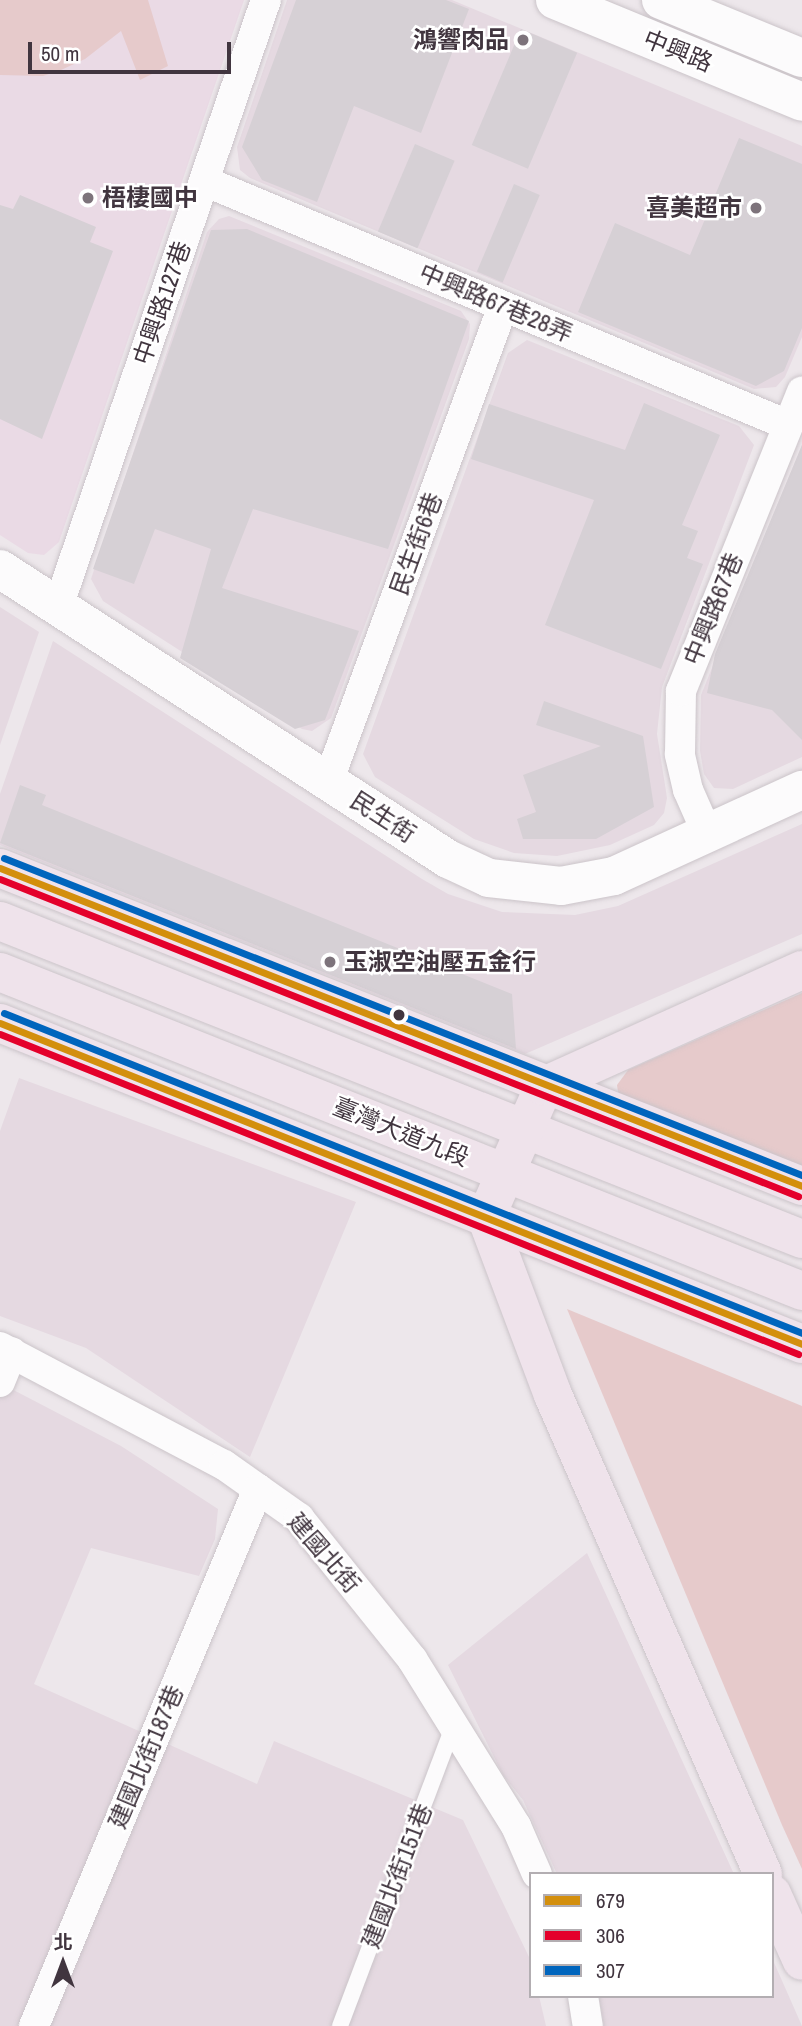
<!DOCTYPE html>
<html>
<head>
<meta charset="utf-8">
<style>
  body { margin:0 }
  #map { position:relative; width:802px; height:2026px; overflow:hidden; background:#ede7eb; font-family:"Archivo Narrow","Noto Sans TC",sans-serif }
  div>[style] { position:absolute }
  .residential>* { inset:0; background:#e5d9e1 }
  .education>* { inset:0; background:#eadae5 }
  .green>* { inset:0; background:#e6cacb }
  .building>* { inset:0; background:#d6d0d5; transform-origin:0 0 }
  .roads { filter:drop-shadow(0 0 2px #cbc4c9) drop-shadow(0 0 2px #cbc4c9) }
  .service>* { height:16px; margin:-8px; padding:0 8px; transform-origin:8px; border-radius:8px; background:#fcfbfc }
  .minor>* { height:30px; margin:-15px; padding:0 15px; transform-origin:15px; border-radius:15px; background:#fcfbfc }
  .tertiary>* { height:38px; margin:-19px; padding:0 19px; transform-origin:19px; border-radius:19px; background:#fcfbfc }
  .primary>* { height:38px; margin:-19px; padding:0 19px; transform-origin:19px; border-radius:19px; background:#efe3eb }
  .bus-1>* { height:7px; margin:-3.5px; padding:0 3.5px; transform-origin:3.5px; border-radius:3.5px; background:#d38f0d }
  .bus-2>* { height:7px; margin:-3.5px; padding:0 3.5px; transform-origin:3.5px; border-radius:3.5px; background:#e4002b }
  .bus-3>* { height:7px; margin:-3.5px; padding:0 3.5px; transform-origin:3.5px; border-radius:3.5px; background:#0065bd }
  .dots>* { width:19px; height:19px; translate:-50% -50%; box-sizing:border-box; border:4px solid #fff; border-radius:50% }
  span { translate:-50% -50%; white-space:nowrap; text-align:center; line-height:1.15; -webkit-text-stroke:5px #fff; paint-order:stroke }
  .poi-label { font-size:24px; color:#41353f; font-weight:700 }
  .right { translate:-100% -50%; text-align:right }
  .left { translate:0 -50%; text-align:left }
  .street-label { font-size:24px; color:#41353f }
  .legend { position:absolute; left:529px; top:1872px; width:245px; height:126px; box-sizing:border-box; background:#fff; border:2px solid #b3aeb2; margin:0; padding:9px 12px; list-style:none; font-size:21px; color:#41353f }
  .legend li { display:flex; align-items:center; gap:14px; height:35px }
  .legend b { width:35px; border:2px solid #b3aeb2 }
  .north { position:absolute; left:28px; top:1928px; width:70px; height:70px; -webkit-text-stroke:5px #fff; paint-order:stroke; rotate:0deg; font-size:19px; font-weight:700; line-height:28px; text-align:center; color:#41353f }
  .north::after { content:''; display:block; margin:auto; width:24px; height:32px; background:#41353f; clip-path:polygon(50% 0,100% 100%,50% 72%,0 100%) }
  .scale { position:absolute; left:28px; top:42px; width:203px; height:32px; box-sizing:border-box; border:4px solid #41353f; border-top:0; padding-left:9px; font-size:21px; line-height:24px; white-space:nowrap; color:#41353f; -webkit-text-stroke:5px #fff; paint-order:stroke }
</style>
</head>
<body>
<div id="map">
  <div class="residential">
    <i style="clip-path:polygon(287px 0,452px 0,802px 146px,802px 337px,785px 377px,776px 387px,754px 389px,250px 178px,240px 170px,237px 147px)"></i>
    <i style="clip-path:polygon(229px 216px,461px 311px,470px 324px,469px 339px,331px 718px,312px 731px,302px 729px,103px 601px,91px 579px,207px 232px,219px 219px)"></i>
    <i style="clip-path:polygon(527px 340px,739px 426px,754px 445px,662px 687px,657px 734px,667px 798px,664px 813px,654px 825px,610px 845px,557px 856px,514px 853px,474px 839px,375px 777px,363px 754px,508px 353px)"></i>
    <i style="clip-path:polygon(802px 445px,802px 757px,733px 789px,714px 788px,704px 774px,700px 751px,701px 695px)"></i>
    <i style="clip-path:polygon(0 607px,39px 632px,0 745px)"></i>
    <i style="clip-path:polygon(53px 641px,422px 879px,448px 894px,502px 912px,575px 915px,618px 906px,802px 824px,802px 934px,525px 1054px,0 845px,0 794px)"></i>
    <i style="clip-path:polygon(19px 1078px,356px 1202px,250px 1457px,86px 1348px,0 1316px,0 1131px)"></i>
    <i style="clip-path:polygon(0 1383px,121px 1446px,218px 1509px,215px 1539px,199px 1576px,91px 1548px,34px 1684px,257px 1784px,274px 1741px,463px 1820px,529px 1957px,531px 1996px,539px 1996px,546px 2026px,0 2026px)"></i>
    <i style="clip-path:polygon(587px 1553px,734px 1874px,557px 1874px,523px 1800px,503px 1775px,448px 1665px)"></i>
    <i style="clip-path:polygon(772px 1958px,802px 2026px,604px 2026px,599px 1996px,772px 1996px)"></i>
  </div>
  <div class="education">
    <i style="clip-path:polygon(0 0,244px 0,59px 542px,44px 555px,28px 553px,0 535px)"></i>
  </div>
  <div class="green">
    <i style="clip-path:polygon(0 0,148px 0,168px 66px,140px 80px,121px 31px,85px 59px,61px 70px,43px 76px,0 75px)"></i>
    <i style="clip-path:polygon(802px 993px,802px 1167px,619px 1098px,617px 1085px,628px 1070px)"></i>
    <i style="clip-path:polygon(567px 1309px,802px 1406px,802px 1869px,782px 1825px)"></i>
  </div>
  <div class="building">
    <i style="clip-path:polygon(296px 0,446px 0,469px 9px,421px 133px,354px 106px,317px 202px,262px 180px,242px 147px)"></i>
    <i style="left:521px;top:29px;width:61px;height:126px;rotate:23deg"></i>
    <i style="clip-path:polygon(739px 138px,802px 164px,802px 328px,784px 371px,756px 386px,578px 312px,615px 223px,690px 255px)"></i>
    <i style="left:415px;top:144px;width:43px;height:95px;rotate:23deg"></i>
    <i style="left:514px;top:184px;width:28px;height:95px;rotate:23deg"></i>
    <i style="clip-path:polygon(20px 195px,96px 227px,90px 242px,113px 251px,42px 439px,0 419px,0 205px,13px 209px)"></i>
    <i style="clip-path:polygon(247px 229px,469px 321px,388px 549px,253px 509px,222px 588px,359px 631px,325px 720px,295px 729px,180px 658px,211px 549px,155px 529px,134px 584px,93px 569px,211px 230px)"></i>
    <i style="clip-path:polygon(644px 403px,720px 435px,682px 525px,698px 531px,687px 558px,703px 564px,661px 669px,545px 625px,594px 500px,471px 459px,489px 404px,625px 450px)"></i>
    <i style="clip-path:polygon(802px 445px,802px 740px,772px 710px,707px 693px,715px 654px)"></i>
    <i style="clip-path:polygon(544px 701px,643px 736px,654px 807px,596px 839px,523px 839px,517px 819px,536px 812px,523px 775px,601px 746px,536px 725px)"></i>
    <i style="clip-path:polygon(20px 785px,46px 795px,42px 805px,512px 994px,516px 1049px,0 843px)"></i>
  </div>
  <div class="roads">
    <div class="service">
      <i style="left:340px;top:2026px;width:322px;rotate:-69.3deg"></i>
    </div>
    <div class="minor">
      <i style="left:204px;top:181px;width:633px;rotate:22.68deg"></i>
      <i style="left:58px;top:607px;width:642px;rotate:-71.09deg"></i>
      <i style="left:328px;top:782px;width:507px;rotate:-69.81deg"></i>
      <i style="left:707px;top:833px;width:47px;rotate:-113.8deg"></i>
      <i style="left:688px;top:790px;width:37px;rotate:-103deg"></i>
      <i style="left:680px;top:754px;width:63px;rotate:-89.1deg"></i>
      <i style="left:681px;top:691px;width:323px;rotate:-68deg"></i>
      <i style="left:0;top:1347px;width:253px;rotate:27.8deg"></i>
      <i style="left:224px;top:1465px;width:92px;rotate:35.2deg"></i>
      <i style="left:299px;top:1518px;width:181px;rotate:51.3deg"></i>
      <i style="left:412px;top:1659px;width:197px;rotate:58.1deg"></i>
      <i style="left:516px;top:1826px;width:52px;rotate:66.4deg"></i>
      <i style="left:0;top:1382px;width:32px;rotate:-68deg"></i>
      <i style="left:583px;top:1996px;width:30px;rotate:81deg"></i>
      <i style="left:34px;top:2026px;width:582px;rotate:-67.36deg"></i>
    </div>
    <div class="tertiary">
      <i style="left:555px;top:0;width:267px;rotate:22.4deg"></i>
      <i style="left:661px;top:0;width:152px;rotate:22.4deg"></i>
      <i style="left:0;top:569px;width:534px;rotate:32.92deg"></i>
      <i style="left:448px;top:859px;width:45px;rotate:24.9deg"></i>
      <i style="left:489px;top:878px;width:72px;rotate:6.3deg"></i>
      <i style="left:561px;top:886px;width:54px;rotate:-10.7deg"></i>
      <i style="left:614px;top:876px;width:207px;rotate:-24.6deg"></i>
    </div>
    <div class="primary">
      <i style="left:0;top:868px;width:863px;rotate:21.63deg"></i>
      <i style="left:0;top:921px;width:863px;rotate:21.63deg"></i>
      <i style="left:0;top:972px;width:863px;rotate:21.69deg"></i>
      <i style="left:0;top:1023px;width:864px;rotate:21.81deg"></i>
      <i style="left:763px;top:1874px;width:523px;rotate:-113.67deg"></i>
      <i style="left:553px;top:1395px;width:190px;rotate:-110.6deg"></i>
      <i style="left:486px;top:1217px;width:143px;rotate:-66.1deg"></i>
      <i style="left:544px;top:1086px;width:283px;rotate:-24.2deg"></i>
      <i style="left:772px;top:1894px;width:73px;rotate:65.9deg"></i>
    </div>
  </div>
  <div class="bus-1">
    <i style="left:0;top:868px;width:863px;rotate:21.63deg"></i>
    <i style="left:0;top:1023px;width:864px;rotate:21.81deg"></i>
  </div>
  <div class="bus-2">
    <i style="left:0;top:879px;width:859px;rotate:21.67deg"></i>
    <i style="left:0;top:1034px;width:860px;rotate:21.85deg"></i>
  </div>
  <div class="bus-3">
    <i style="left:4px;top:858px;width:859px;rotate:21.67deg"></i>
    <i style="left:4px;top:1013px;width:860px;rotate:21.85deg"></i>
  </div>
  <div class="dots">
    <i style="left:523px;top:40px;background:#7d737b"></i>
    <i style="left:88px;top:198px;background:#7d737b"></i>
    <i style="left:756px;top:208px;background:#7d737b"></i>
    <i style="left:330px;top:962px;background:#7d737b"></i>
    <i style="left:399px;top:1015px;background:#41353f"></i>
  </div>
  <div class="poi-label">
    <span class="right" style="left:509px;top:40px">鴻響肉品</span>
    <span class="left" style="left:102px;top:198px">梧棲國中</span>
    <span class="right" style="left:742px;top:208px">喜美超市</span>
    <span class="left" style="left:344px;top:962px">玉淑空油壓五金行</span>
  </div>
  <div class="street-label">
    <span style="left:678px;top:51px;rotate:22deg">中興路</span>
    <span style="left:162px;top:303px;rotate:-71deg">中興路127巷</span>
    <span style="left:496px;top:303px;rotate:23deg">中興路67巷28弄</span>
    <span style="left:416px;top:544px;rotate:-70deg">民生街6巷</span>
    <span style="left:713px;top:609px;rotate:-68deg">中興路67巷</span>
    <span style="left:383px;top:817px;rotate:33deg">民生街</span>
    <span style="left:401px;top:1132px;rotate:22deg">臺灣大道九段</span>
    <span style="left:324px;top:1553px;rotate:49deg">建國北街</span>
    <span style="left:146px;top:1757px;rotate:-67deg">建國北街187巷</span>
    <span style="left:397px;top:1876px;rotate:-69deg">建國北街151巷</span>
  </div>
  <ul class="legend">
  <li><b style="height:9px;background:#d38f0d"></b>679</li>
  <li><b style="height:9px;background:#e4002b"></b>306</li>
  <li><b style="height:9px;background:#0065bd"></b>307</li>
  </ul>
  <div class="north">北</div>
  <div class="scale">50 m</div>
</div>
</body>
</html>
